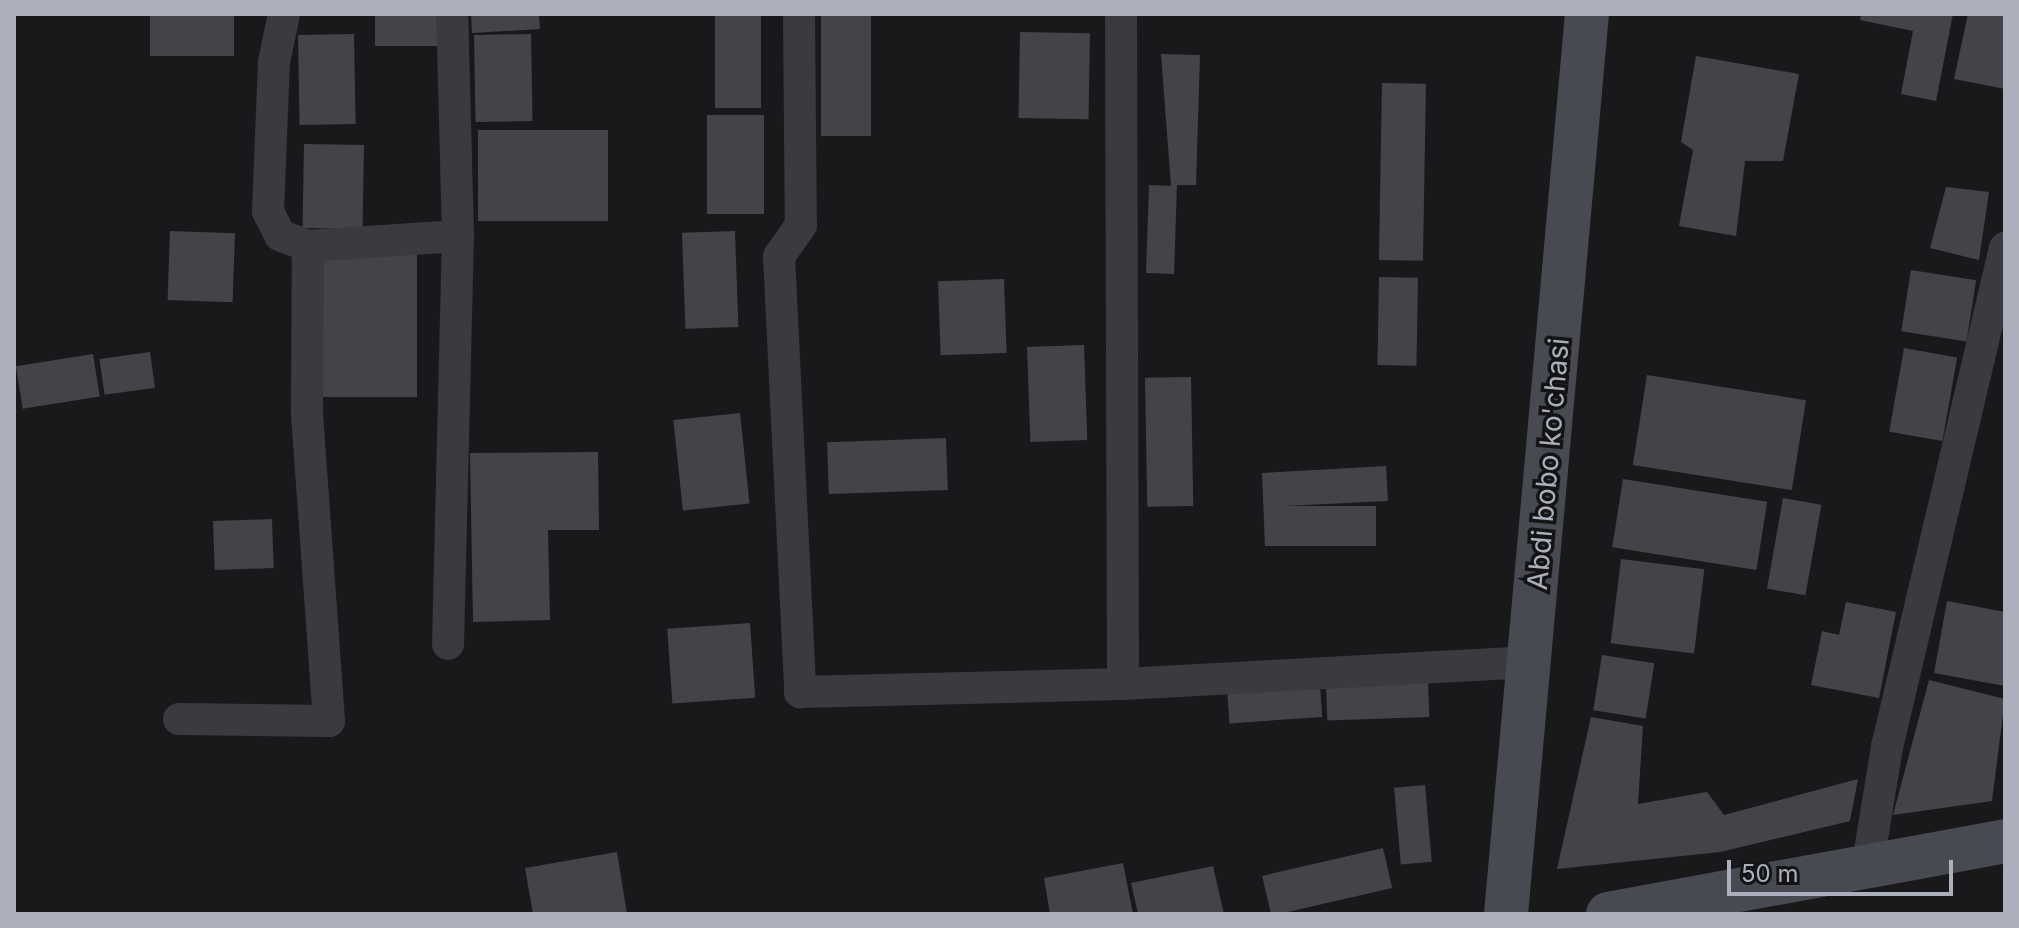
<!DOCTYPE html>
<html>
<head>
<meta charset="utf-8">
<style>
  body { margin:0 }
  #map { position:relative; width:2019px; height:928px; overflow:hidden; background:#19191c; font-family:Inter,sans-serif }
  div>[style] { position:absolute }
  .building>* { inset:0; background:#434449; transform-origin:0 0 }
  .street>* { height:32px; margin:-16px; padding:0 16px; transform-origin:16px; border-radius:16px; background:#3a3b41 }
  .secondary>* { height:44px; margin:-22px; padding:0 22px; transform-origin:22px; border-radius:22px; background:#484a51 }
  span { translate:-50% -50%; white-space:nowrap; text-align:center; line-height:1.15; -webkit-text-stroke:7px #141417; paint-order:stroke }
  .street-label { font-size:28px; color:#abb0bc }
  .frame { position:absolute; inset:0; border:16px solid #abb0bc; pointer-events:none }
  .scale { position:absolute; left:1727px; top:860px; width:226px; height:36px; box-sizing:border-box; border:4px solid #abb0bc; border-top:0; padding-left:10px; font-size:24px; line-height:28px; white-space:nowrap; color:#abb0bc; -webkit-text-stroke:6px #141417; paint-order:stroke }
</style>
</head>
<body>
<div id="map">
  <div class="building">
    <i style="left:150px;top:14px;width:84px;height:42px"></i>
    <i style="left:375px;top:14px;width:67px;height:32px"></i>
    <i style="clip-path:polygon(471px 14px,539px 14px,540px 29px,472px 33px)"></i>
    <i style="left:715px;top:14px;width:46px;height:94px"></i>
    <i style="left:821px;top:14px;width:50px;height:122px"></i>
    <i style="clip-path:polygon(1861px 14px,1953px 14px,1936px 101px,1901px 94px,1913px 31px,1860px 20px)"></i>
    <i style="clip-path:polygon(1968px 14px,2005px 14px,2005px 89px,1954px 79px)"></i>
    <i style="left:1020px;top:32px;width:70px;height:86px;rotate:1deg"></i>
    <i style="left:354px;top:34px;width:90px;height:56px;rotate:89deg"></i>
    <i style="left:531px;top:34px;width:87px;height:57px;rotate:89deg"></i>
    <i style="clip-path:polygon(1161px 54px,1200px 55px,1196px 185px,1177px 185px,1174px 274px,1146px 273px,1149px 185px,1171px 186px)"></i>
    <i style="clip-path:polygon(1696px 56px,1799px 74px,1783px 161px,1745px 161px,1736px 236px,1679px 226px,1693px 150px,1681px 142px)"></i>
    <i style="left:1382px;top:83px;width:44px;height:177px;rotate:1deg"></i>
    <i style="left:707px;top:115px;width:57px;height:99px"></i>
    <i style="left:478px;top:130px;width:130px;height:91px"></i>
    <i style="left:304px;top:144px;width:60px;height:84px;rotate:1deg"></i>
    <i style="clip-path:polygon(1946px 187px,1989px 192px,1979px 260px,1930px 248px)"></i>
    <i style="left:170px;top:231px;width:65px;height:69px;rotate:2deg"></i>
    <i style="left:735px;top:231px;width:96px;height:53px;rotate:88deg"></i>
    <i style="left:318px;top:247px;width:99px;height:150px"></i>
    <i style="left:1911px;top:270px;width:66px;height:62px;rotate:9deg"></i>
    <i style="left:1379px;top:277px;width:39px;height:88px;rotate:1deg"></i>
    <i style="left:1004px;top:279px;width:74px;height:66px;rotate:88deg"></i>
    <i style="left:1084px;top:345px;width:95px;height:57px;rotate:88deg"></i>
    <i style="left:1904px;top:348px;width:54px;height:85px;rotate:10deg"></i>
    <i style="left:150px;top:352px;width:36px;height:51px;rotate:82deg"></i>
    <i style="left:93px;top:354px;width:43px;height:78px;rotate:81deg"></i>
    <i style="left:1647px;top:375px;width:161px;height:91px;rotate:9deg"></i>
    <i style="left:1191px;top:377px;width:129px;height:46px;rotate:89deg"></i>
    <i style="left:740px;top:413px;width:91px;height:67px;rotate:84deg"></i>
    <i style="left:946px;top:438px;width:52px;height:119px;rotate:88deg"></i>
    <i style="clip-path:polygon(598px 452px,599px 530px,548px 530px,550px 620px,473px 622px,470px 453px)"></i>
    <i style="clip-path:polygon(1386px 466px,1388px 501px,1285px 506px,1376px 506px,1376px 546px,1265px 546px,1262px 473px)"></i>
    <i style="left:1623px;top:479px;width:146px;height:69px;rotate:9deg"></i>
    <i style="left:1783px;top:498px;width:39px;height:92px;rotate:10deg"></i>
    <i style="left:272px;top:519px;width:49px;height:59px;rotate:88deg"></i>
    <i style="left:1621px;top:559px;width:84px;height:85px;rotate:7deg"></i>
    <i style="clip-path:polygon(1947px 601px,2005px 612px,2005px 686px,1934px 673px)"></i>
    <i style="clip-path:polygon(1846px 602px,1896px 612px,1879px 698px,1811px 685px,1822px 631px,1839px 635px)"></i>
    <i style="left:750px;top:623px;width:75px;height:83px;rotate:86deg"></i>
    <i style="left:1602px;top:655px;width:53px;height:56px;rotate:9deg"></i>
    <i style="clip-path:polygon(1929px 680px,2005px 699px,1992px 801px,1893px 815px)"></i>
    <i style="left:1428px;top:681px;width:36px;height:102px;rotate:88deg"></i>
    <i style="left:1320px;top:685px;width:32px;height:93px;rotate:86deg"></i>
    <i style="clip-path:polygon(1591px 717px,1643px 726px,1638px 804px,1707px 792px,1724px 815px,1858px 779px,1850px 821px,1720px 852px,1557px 869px)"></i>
    <i style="left:1425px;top:785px;width:77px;height:31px;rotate:85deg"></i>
    <i style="left:1383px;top:848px;width:41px;height:124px;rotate:77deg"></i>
    <i style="clip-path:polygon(617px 852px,627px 914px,533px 914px,525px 868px)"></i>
    <i style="clip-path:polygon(1123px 863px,1133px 914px,1050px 914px,1044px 878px)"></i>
    <i style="clip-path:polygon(1213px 866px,1224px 914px,1138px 914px,1131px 883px)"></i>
  </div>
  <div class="street">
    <i style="left:799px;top:14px;width:211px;rotate:89.5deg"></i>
    <i style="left:801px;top:225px;width:38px;rotate:125deg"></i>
    <i style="left:779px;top:256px;width:437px;rotate:87.2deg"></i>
    <i style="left:800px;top:692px;width:323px;rotate:-1.4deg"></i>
    <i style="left:1121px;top:14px;width:670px;rotate:89.83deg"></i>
    <i style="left:1123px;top:684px;width:409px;rotate:-3.1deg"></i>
    <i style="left:308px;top:246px;width:150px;rotate:-3.8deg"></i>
    <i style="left:448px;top:644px;width:408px;rotate:-88.6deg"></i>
    <i style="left:458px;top:236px;width:222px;rotate:-91.5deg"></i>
    <i style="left:179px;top:719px;width:150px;rotate:0.8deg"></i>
    <i style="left:329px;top:721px;width:311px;rotate:-94.1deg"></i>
    <i style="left:307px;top:411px;width:165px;rotate:-89.7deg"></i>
    <i style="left:308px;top:246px;width:30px;rotate:-159deg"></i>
    <i style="left:280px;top:235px;width:27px;rotate:-117deg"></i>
    <i style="left:268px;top:211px;width:149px;rotate:-87.7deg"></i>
    <i style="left:274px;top:62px;width:49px;rotate:-78.2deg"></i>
    <i style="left:1868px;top:863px;width:118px;rotate:-80.7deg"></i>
    <i style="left:1887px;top:747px;width:513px;rotate:-76.7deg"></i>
  </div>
  <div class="secondary">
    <i style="left:1506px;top:914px;width:904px;rotate:-84.86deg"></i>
    <i style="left:1608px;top:914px;width:404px;rotate:-10.4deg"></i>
  </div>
  <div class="street-label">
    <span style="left:1548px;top:464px;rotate:-85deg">Abdi bobo ko'chasi</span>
  </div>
  <div class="frame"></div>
  <div class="scale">50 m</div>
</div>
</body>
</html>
